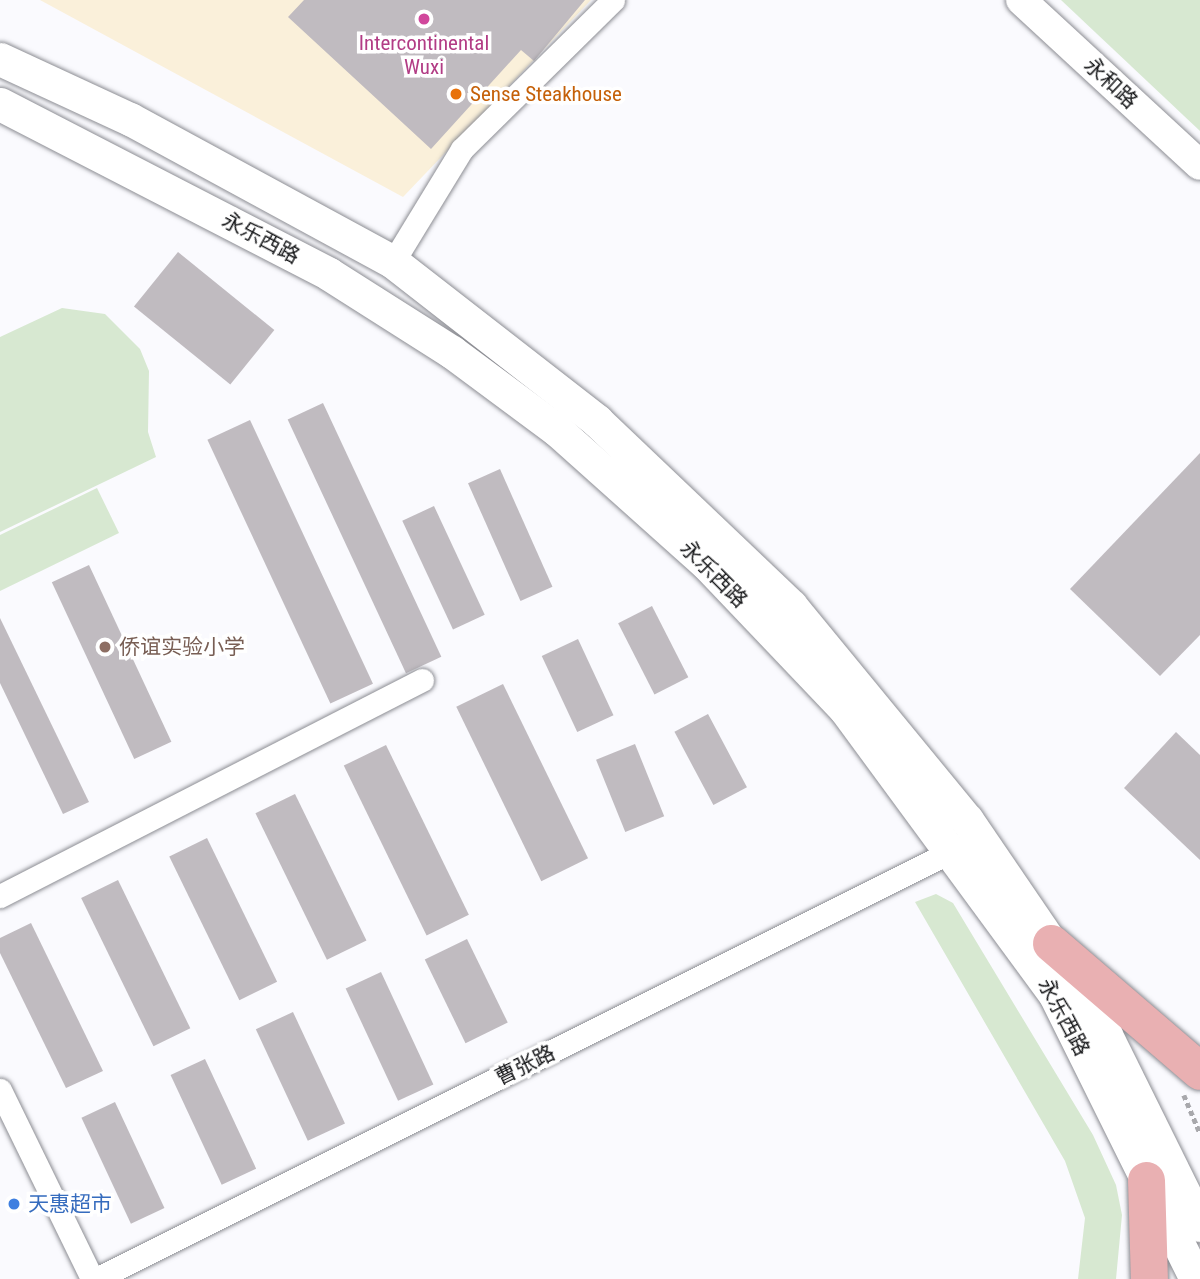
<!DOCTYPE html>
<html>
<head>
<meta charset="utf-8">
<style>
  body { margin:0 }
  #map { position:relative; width:1200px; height:1279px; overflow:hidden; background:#fafafe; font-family:"Roboto Condensed","Noto Sans SC",sans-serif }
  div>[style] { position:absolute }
  .commercial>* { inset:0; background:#faf0da }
  .green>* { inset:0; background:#d7e8d1 }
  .building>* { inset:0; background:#c0bbc0; transform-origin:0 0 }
  .path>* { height:4.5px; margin-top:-2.25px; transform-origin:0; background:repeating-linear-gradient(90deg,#a8a8ac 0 5px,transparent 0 8.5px) }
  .roads { filter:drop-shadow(0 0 2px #8c8d93) drop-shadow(0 0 2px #8c8d93) }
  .minor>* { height:23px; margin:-11.5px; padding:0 11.5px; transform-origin:11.5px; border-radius:11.5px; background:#fff }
  .tertiary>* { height:30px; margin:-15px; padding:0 15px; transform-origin:15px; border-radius:15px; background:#fff }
  .secondary>* { height:33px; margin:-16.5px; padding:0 16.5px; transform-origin:16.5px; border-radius:16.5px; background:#fff }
  .primary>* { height:37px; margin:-18.5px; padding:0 18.5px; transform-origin:18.5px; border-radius:18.5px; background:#e9b0b2 }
  .dots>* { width:19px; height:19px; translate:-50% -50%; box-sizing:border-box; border:4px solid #fff; border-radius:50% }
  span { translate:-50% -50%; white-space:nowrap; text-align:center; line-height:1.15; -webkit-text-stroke:7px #fff; paint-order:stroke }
  .hotel-label { font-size:21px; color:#b23c85 }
  .street-label { font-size:21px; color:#161719 }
  .food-label { font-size:21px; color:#c56008 }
  .left { translate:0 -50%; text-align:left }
  .education-label { font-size:21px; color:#785e54 }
  .shop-label { font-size:21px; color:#366cbe }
</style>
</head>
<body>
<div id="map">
  <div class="commercial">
    <i style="clip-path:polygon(40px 0,591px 0,403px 197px)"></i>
  </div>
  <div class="green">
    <i style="clip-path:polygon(1061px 0,1200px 0,1200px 131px)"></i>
    <i style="clip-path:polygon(62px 308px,105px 314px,140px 349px,149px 371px,148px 432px,156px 457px,0 532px,0 337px)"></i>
    <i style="clip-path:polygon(97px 488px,119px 533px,0 591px,0 535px)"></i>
    <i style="clip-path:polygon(936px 894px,953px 903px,1093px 1135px,1116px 1185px,1122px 1215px,1116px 1279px,1078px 1279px,1085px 1218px,1065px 1161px,915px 902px)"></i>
  </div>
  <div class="building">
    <i style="clip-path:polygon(304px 0,585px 0,534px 61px,521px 50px,431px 149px,288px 17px)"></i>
    <i style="left:178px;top:252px;width:124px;height:70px;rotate:39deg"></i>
    <i style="left:323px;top:403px;width:280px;height:39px;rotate:65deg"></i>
    <i style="left:250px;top:420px;width:291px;height:47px;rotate:65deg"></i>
    <i style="clip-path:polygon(1200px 453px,1200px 635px,1160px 676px,1070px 589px)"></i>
    <i style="left:500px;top:469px;width:129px;height:35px;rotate:66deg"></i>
    <i style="left:434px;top:506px;width:120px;height:35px;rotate:65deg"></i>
    <i style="left:89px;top:565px;width:195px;height:41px;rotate:65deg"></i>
    <i style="left:652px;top:606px;width:80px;height:38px;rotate:63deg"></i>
    <i style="clip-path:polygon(0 618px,89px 802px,63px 814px,0 683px)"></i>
    <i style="left:578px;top:639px;width:84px;height:40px;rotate:65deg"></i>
    <i style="left:503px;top:684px;width:194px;height:52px;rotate:64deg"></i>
    <i style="left:708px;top:714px;width:83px;height:38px;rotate:62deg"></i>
    <i style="clip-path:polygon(1176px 732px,1200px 755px,1200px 860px,1124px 788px)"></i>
    <i style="left:635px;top:744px;width:78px;height:42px;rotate:68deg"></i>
    <i style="left:386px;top:745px;width:189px;height:47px;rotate:64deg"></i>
    <i style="left:295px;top:794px;width:163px;height:44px;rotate:64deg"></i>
    <i style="left:207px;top:838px;width:160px;height:42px;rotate:64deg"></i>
    <i style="left:118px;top:880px;width:165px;height:41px;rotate:64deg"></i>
    <i style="clip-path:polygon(31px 923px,103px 1071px,66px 1088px,0 953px,0 938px)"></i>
    <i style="left:467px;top:939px;width:93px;height:47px;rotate:64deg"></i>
    <i style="left:381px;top:972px;width:124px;height:39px;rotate:65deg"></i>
    <i style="left:293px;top:1012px;width:123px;height:41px;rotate:65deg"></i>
    <i style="left:205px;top:1059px;width:121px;height:38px;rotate:65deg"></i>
    <i style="left:115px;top:1102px;width:117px;height:37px;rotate:65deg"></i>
  </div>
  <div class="path">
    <i style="left:1184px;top:1095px;width:41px;rotate:67.2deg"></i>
  </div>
  <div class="roads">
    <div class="minor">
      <i style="left:393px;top:262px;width:132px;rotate:-58.6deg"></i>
      <i style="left:462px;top:149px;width:212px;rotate:-44.6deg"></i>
      <i style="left:0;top:896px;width:474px;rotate:-27.1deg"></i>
      <i style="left:0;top:1090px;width:210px;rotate:64deg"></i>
      <i style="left:96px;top:1279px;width:959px;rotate:-26.57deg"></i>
    </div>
    <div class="tertiary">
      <i style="left:1021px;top:0;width:243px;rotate:42.7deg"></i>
    </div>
    <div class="secondary">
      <i style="left:0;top:59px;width:143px;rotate:24.8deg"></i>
      <i style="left:130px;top:119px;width:299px;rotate:28.5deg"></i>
      <i style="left:393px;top:262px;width:259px;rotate:37.9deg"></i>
      <i style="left:597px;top:421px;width:268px;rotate:43.6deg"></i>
      <i style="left:791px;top:606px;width:277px;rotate:50.6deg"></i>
      <i style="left:967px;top:820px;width:149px;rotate:55.7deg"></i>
      <i style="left:1051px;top:943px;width:107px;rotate:59.1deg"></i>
      <i style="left:1106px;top:1035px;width:212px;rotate:63.7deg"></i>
      <i style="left:0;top:104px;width:370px;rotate:27.3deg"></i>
      <i style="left:329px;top:274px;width:146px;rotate:32.4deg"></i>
      <i style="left:452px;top:352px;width:131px;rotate:36.6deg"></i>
      <i style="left:557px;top:430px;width:201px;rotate:41.8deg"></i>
      <i style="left:707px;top:564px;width:200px;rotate:46.4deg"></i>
      <i style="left:845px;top:709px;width:353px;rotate:53.7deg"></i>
      <i style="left:1054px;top:993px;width:319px;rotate:63.6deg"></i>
    </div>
    <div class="primary">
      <i style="left:1051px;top:943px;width:196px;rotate:40.7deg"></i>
      <i style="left:1146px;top:1180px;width:99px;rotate:88.3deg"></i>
    </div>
  </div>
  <div class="dots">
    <i style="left:424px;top:19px;background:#d1479c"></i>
    <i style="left:456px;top:94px;background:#e8710a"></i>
    <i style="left:105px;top:647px;background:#8d6e63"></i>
    <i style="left:14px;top:1204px;background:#3f7fe0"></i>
  </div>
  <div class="hotel-label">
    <span style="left:424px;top:55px">Intercontinental<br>Wuxi</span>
  </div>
  <div class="street-label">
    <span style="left:1111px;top:83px;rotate:43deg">永和路</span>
    <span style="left:261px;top:238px;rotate:28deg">永乐西路</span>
    <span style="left:714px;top:574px;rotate:45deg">永乐西路</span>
    <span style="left:1064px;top:1017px;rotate:62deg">永乐西路</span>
    <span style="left:525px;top:1065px;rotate:-26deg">曹张路</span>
  </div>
  <div class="food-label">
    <span class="left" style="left:470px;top:94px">Sense Steakhouse</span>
  </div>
  <div class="education-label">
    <span class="left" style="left:119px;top:647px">侨谊实验小学</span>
  </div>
  <div class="shop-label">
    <span class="left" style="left:28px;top:1204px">天惠超市</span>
  </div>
</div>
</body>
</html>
